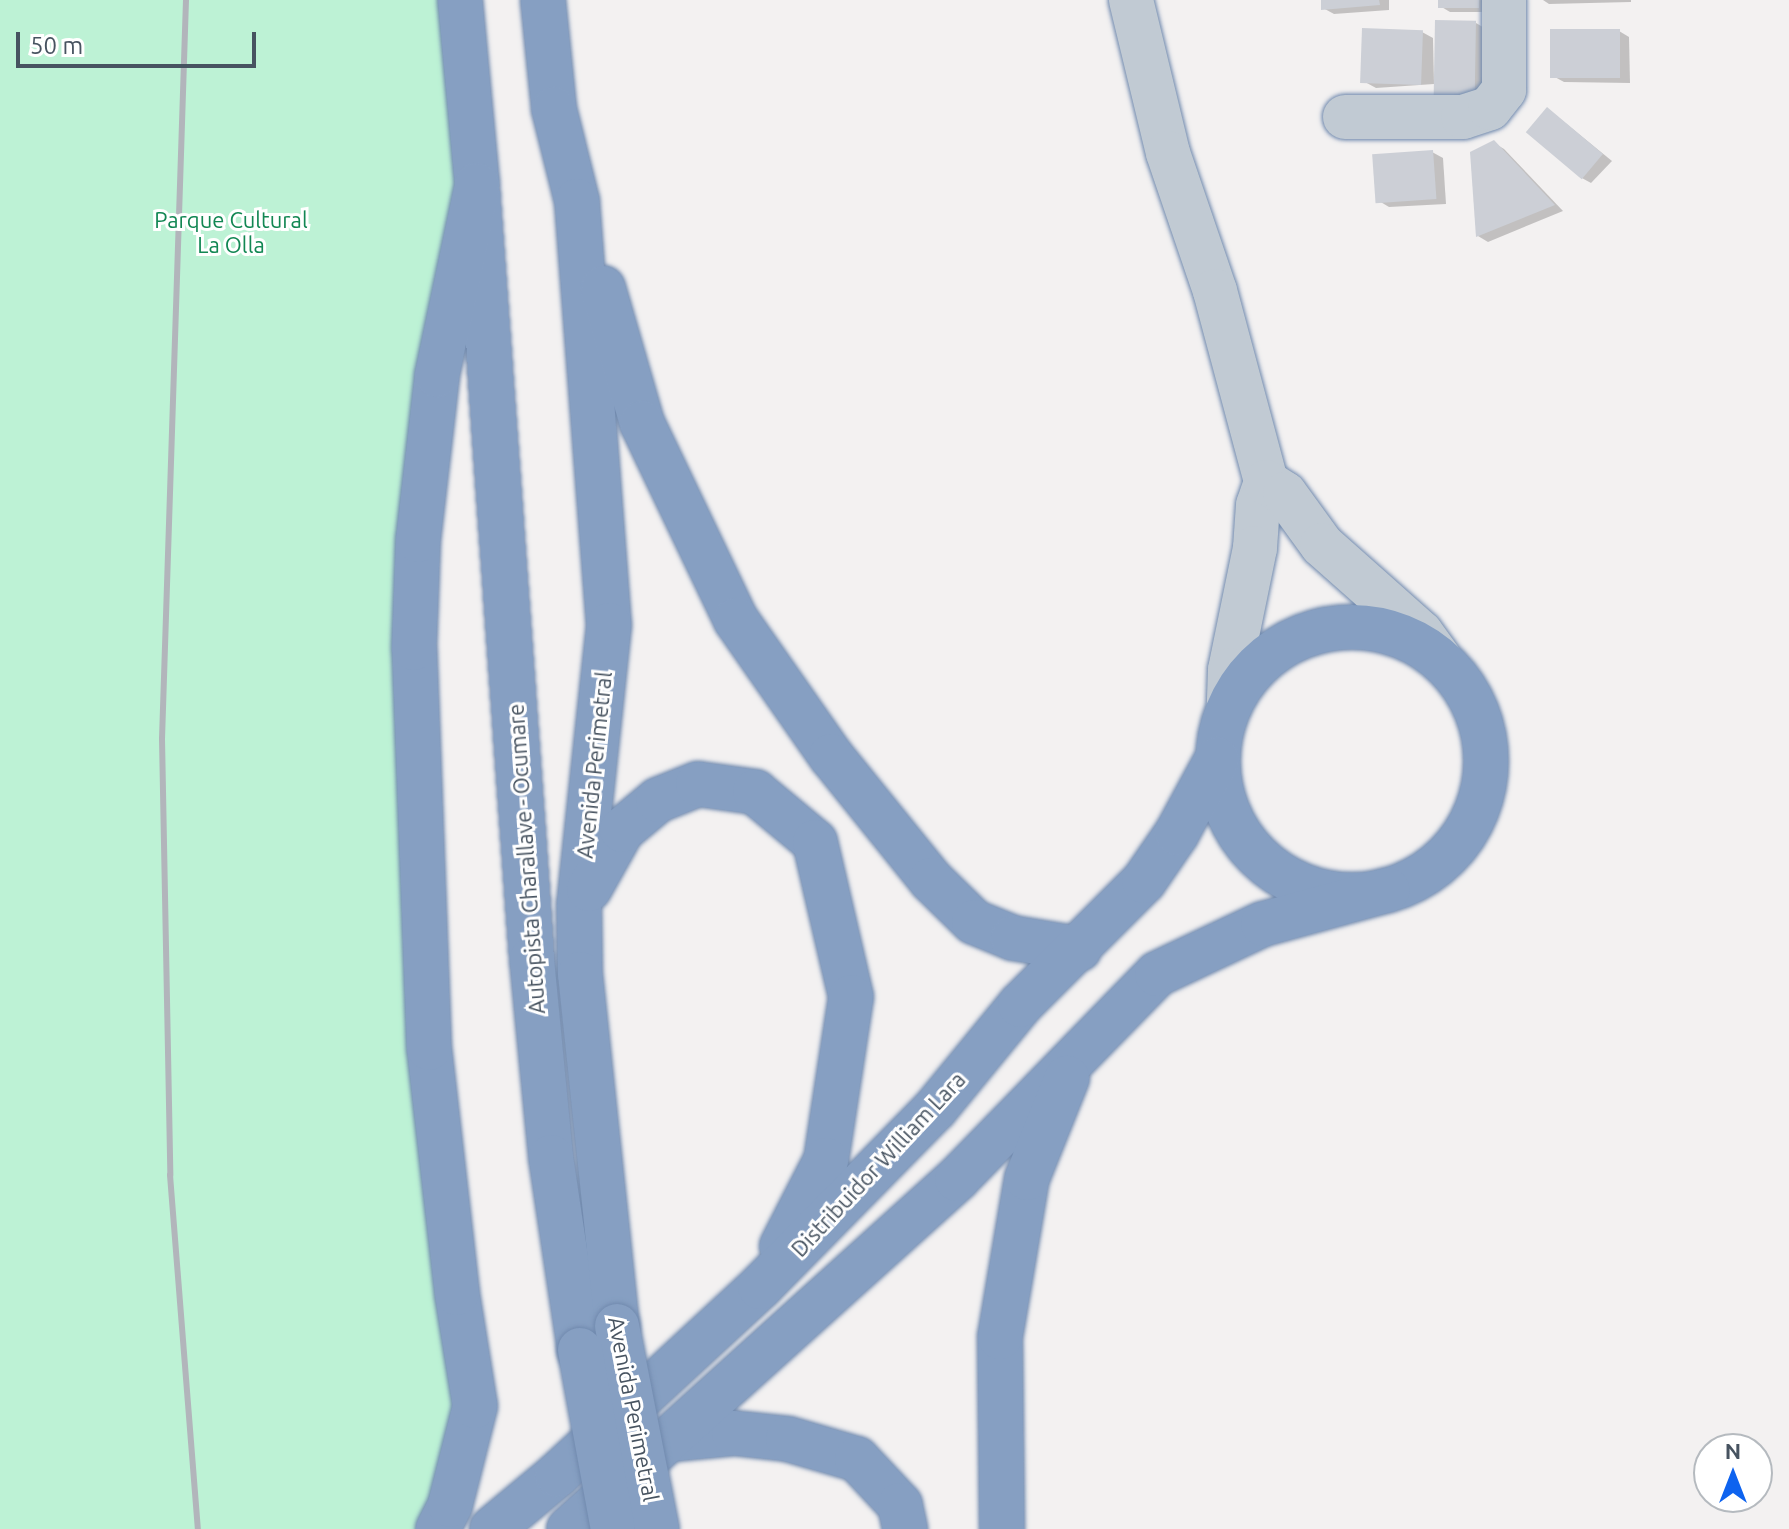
<!DOCTYPE html>
<html>
<head>
<meta charset="utf-8">
<style>
  body { margin:0 }
  #map { position:relative; width:1789px; height:1529px; overflow:hidden; background:#f3f1f1; font-family:Ubuntu,sans-serif }
  div>[style] { position:absolute }
  .green>* { inset:0; background:#bdf2d5 }
  .shadow>* { inset:0; background:#0003 }
  .building>* { inset:0; background:#cccfd6; transform-origin:0 0 }
  .roads { filter:drop-shadow(0 0 2px #718aae) drop-shadow(0 0 2px #718aae) }
  .minor>* { height:44px; margin:-22px; padding:0 22px; transform-origin:22px; border-radius:22px; background:#c1cad3 }
  .highway>* { height:44px; margin:-22px; padding:0 22px; transform-origin:22px; border-radius:22px; background:#869fc2 }
  .highway>.ring { margin:-22px; padding:0; box-sizing:content-box; background:none; border:44px solid #869fc2; border-radius:50% }
  .rail>* { height:6px; margin:-3px; padding:0 3px; transform-origin:3px; border-radius:3px; background:#b2b5bb }
  .bridges { filter:drop-shadow(0 0 2px #718aae) drop-shadow(0 0 2px #718aae) }
  .highway-bridge>* { height:44px; margin:-22px; padding:0 22px; transform-origin:22px; border-radius:22px; background:#869fc2 }
  span { translate:-50% -50%; white-space:nowrap; text-align:center; line-height:1.15; -webkit-text-stroke:6px #fff; paint-order:stroke }
  .park-label { font-size:22px; color:#128753 }
  .street-label { font-size:22px; color:#475360 }
  .north { position:absolute; left:1693px; top:1433px; width:80px; height:80px; box-sizing:border-box; background:#fff; border:2px solid #b5babf; border-radius:50%; rotate:0deg; font-size:22px; font-weight:700; line-height:32px; text-align:center; color:#475360 }
  .north::after { content:''; display:block; margin:auto; width:28px; height:36px; background:#0e63ef; clip-path:polygon(50% 0,100% 100%,50% 72%,0 100%) }
  .scale { position:absolute; left:16px; top:32px; width:240px; height:36px; box-sizing:border-box; border:4px solid #475360; border-top:0; padding-left:10px; font-size:24px; line-height:28px; white-space:nowrap; color:#475360; -webkit-text-stroke:6px #fff; paint-order:stroke }
</style>
</head>
<body>
<div id="map">
  <div class="green">
    <i style="clip-path:polygon(0 0,460px 0,477px 185px,414px 648px,475px 1406px,438px 1529px,0 1529px)"></i>
  </div>
  <div class="shadow">
    <i style="clip-path:polygon(1323px 0,1389px 0,1389px 10px,1334px 14px,1323px 8px)"></i>
    <i style="clip-path:polygon(1440px 0,1489px 0,1489px 12px,1450px 12px,1440px 6px)"></i>
    <i style="clip-path:polygon(1543px 0,1631px 0,1631px 2px,1549px 4px)"></i>
    <i style="clip-path:polygon(1476px 23px,1486px 29px,1488px 102px,1449px 102px)"></i>
    <i style="clip-path:polygon(1619px 31px,1629px 37px,1630px 83px,1564px 82px,1553px 76px)"></i>
    <i style="clip-path:polygon(1422px 32px,1433px 38px,1434px 84px,1376px 88px,1365px 82px)"></i>
    <i style="clip-path:polygon(1548px 109px,1612px 161px,1591px 183px,1580px 177px)"></i>
    <i style="clip-path:polygon(1494px 143px,1504px 149px,1563px 211px,1488px 242px,1478px 236px)"></i>
    <i style="clip-path:polygon(1432px 152px,1443px 158px,1446px 204px,1389px 207px,1379px 201px)"></i>
  </div>
  <div class="building">
    <i style="clip-path:polygon(1321px 0,1379px 0,1380px 5px,1321px 10px)"></i>
    <i style="left:1438px;top:0;width:41px;height:8px"></i>
    <i style="left:1435px;top:20px;width:41px;height:77px;rotate:1deg"></i>
    <i style="left:1362px;top:28px;width:61px;height:55px;rotate:2deg"></i>
    <i style="left:1550px;top:29px;width:70px;height:49px"></i>
    <i style="left:1547px;top:107px;width:73px;height:33px;rotate:40deg"></i>
    <i style="clip-path:polygon(1494px 140px,1555px 205px,1476px 237px,1470px 152px)"></i>
    <i style="left:1433px;top:150px;width:49px;height:61px;rotate:86deg"></i>
  </div>
  <div class="roads">
    <div class="minor">
      <i style="left:1131px;top:0;width:157px;rotate:76.4deg"></i>
      <i style="left:1168px;top:153px;width:146px;rotate:71.2deg"></i>
      <i style="left:1215px;top:291px;width:198px;rotate:75deg"></i>
      <i style="left:1266px;top:482px;width:24px;rotate:109deg"></i>
      <i style="left:1258px;top:505px;width:43px;rotate:94deg"></i>
      <i style="left:1255px;top:548px;width:125px;rotate:101.6deg"></i>
      <i style="left:1230px;top:670px;width:35px;rotate:92deg"></i>
      <i style="left:1345px;top:117px;width:118px"></i>
      <i style="left:1463px;top:117px;width:28px;rotate:-18deg"></i>
      <i style="left:1490px;top:108px;width:23px;rotate:-52deg"></i>
      <i style="left:1504px;top:90px;width:90px;rotate:-90deg"></i>
      <i style="left:1266px;top:482px;width:22px;rotate:32deg"></i>
      <i style="left:1285px;top:494px;width:63px;rotate:54deg"></i>
      <i style="left:1322px;top:545px;width:132px;rotate:41.6deg"></i>
      <i style="left:1421px;top:633px;width:32px;rotate:54deg"></i>
    </div>
    <div class="highway">
      <i style="left:460px;top:0;width:186px;rotate:84.7deg"></i>
      <i style="left:477px;top:185px;width:776px;rotate:85.94deg"></i>
      <i style="left:532px;top:959px;width:199px;rotate:84.5deg"></i>
      <i style="left:551px;top:1157px;width:195px;rotate:81.5deg"></i>
      <i style="left:543px;top:0;width:110px;rotate:84.2deg"></i>
      <i style="left:554px;top:109px;width:95px;rotate:76deg"></i>
      <i style="left:577px;top:201px;width:425px;rotate:85.7deg"></i>
      <i style="left:609px;top:625px;width:282px;rotate:96.1deg"></i>
      <i style="left:579px;top:905px;width:69px;rotate:89.2deg"></i>
      <i style="left:580px;top:974px;width:354px;rotate:84deg"></i>
      <i style="left:603px;top:288px;width:141px;rotate:73.9deg"></i>
      <i style="left:642px;top:423px;width:218px;rotate:64.5deg"></i>
      <i style="left:736px;top:620px;width:166px;rotate:55.1deg"></i>
      <i style="left:831px;top:756px;width:159px;rotate:51.1deg"></i>
      <i style="left:931px;top:880px;width:60px;rotate:44.3deg"></i>
      <i style="left:974px;top:922px;width:42px;rotate:22.3deg"></i>
      <i style="left:1013px;top:938px;width:67px;rotate:9.5deg"></i>
      <i class="ring" style="left:1218px;top:627px;width:224px;height:224px"></i>
      <i style="left:589px;top:889px;width:68px;rotate:-60.8deg"></i>
      <i style="left:622px;top:830px;width:47px;rotate:-39.8deg"></i>
      <i style="left:658px;top:800px;width:43px;rotate:-21.8deg"></i>
      <i style="left:698px;top:784px;width:58px;rotate:8deg"></i>
      <i style="left:755px;top:792px;width:78px;rotate:39.8deg"></i>
      <i style="left:815px;top:842px;width:159px;rotate:76.9deg"></i>
      <i style="left:851px;top:997px;width:165px;rotate:98.7deg"></i>
      <i style="left:826px;top:1160px;width:97px;rotate:117.1deg"></i>
      <i style="left:672px;top:1439px;width:62px;rotate:-5.5deg"></i>
      <i style="left:734px;top:1433px;width:54px;rotate:6.3deg"></i>
      <i style="left:788px;top:1439px;width:72px;rotate:16.2deg"></i>
      <i style="left:857px;top:1459px;width:63px;rotate:46.9deg"></i>
      <i style="left:900px;top:1505px;width:25px;rotate:78deg"></i>
      <i style="left:438px;top:1529px;width:27px;rotate:-63deg"></i>
      <i style="left:450px;top:1505px;width:102px;rotate:-75.8deg"></i>
      <i style="left:475px;top:1406px;width:114px;rotate:-99.1deg"></i>
      <i style="left:457px;top:1293px;width:247px;rotate:-96.5deg"></i>
      <i style="left:429px;top:1048px;width:400px;rotate:-92.1deg"></i>
      <i style="left:414px;top:648px;width:108px;rotate:-87.9deg"></i>
      <i style="left:418px;top:540px;width:166px;rotate:-83.4deg"></i>
      <i style="left:437px;top:375px;width:194px;rotate:-78.1deg"></i>
      <i style="left:492px;top:1529px;width:85px;rotate:-39.7deg"></i>
      <i style="left:557px;top:1475px;width:277px;rotate:-42.8deg"></i>
      <i style="left:760px;top:1287px;width:250px;rotate:-45.5deg"></i>
      <i style="left:935px;top:1109px;width:134px;rotate:-50.7deg"></i>
      <i style="left:1020px;top:1005px;width:175px;rotate:-45deg"></i>
      <i style="left:1144px;top:881px;width:58px;rotate:-55.5deg"></i>
      <i style="left:1177px;top:833px;width:84px;rotate:-61.6deg"></i>
      <i style="left:569px;top:1529px;width:523px;rotate:-42.05deg"></i>
      <i style="left:957px;top:1179px;width:286px;rotate:-45.7deg"></i>
      <i style="left:1157px;top:974px;width:117px;rotate:-25.3deg"></i>
      <i style="left:1263px;top:924px;width:129px;rotate:-15.3deg"></i>
      <i style="left:1002px;top:1529px;width:192px;rotate:-90.6deg"></i>
      <i style="left:1000px;top:1337px;width:161px;rotate:-80.4deg"></i>
      <i style="left:1027px;top:1178px;width:108px;rotate:-68.2deg"></i>
    </div>
  </div>
  <div class="rail">
    <i style="left:186px;top:0;width:739px;rotate:91.86deg"></i>
    <i style="left:162px;top:739px;width:436px;rotate:88.9deg"></i>
    <i style="left:170px;top:1175px;width:355px;rotate:85.5deg"></i>
  </div>
  <div class="bridges">
    <div class="highway-bridge">
      <i style="left:617px;top:1326px;width:207px;rotate:78.9deg"></i>
      <i style="left:580px;top:1350px;width:182px;rotate:79.6deg"></i>
    </div>
  </div>
  <div class="park-label">
    <span style="left:231px;top:232px">Parque Cultural<br>La Olla</span>
  </div>
  <div class="street-label">
    <span style="left:594px;top:765px;rotate:-84deg">Avenida Perimetral</span>
    <span style="left:526px;top:859px;rotate:-94deg">Autopista Charallave - Ocumare</span>
    <span style="left:878px;top:1164px;rotate:-47deg">Distribuidor William Lara</span>
    <span style="left:634px;top:1409px;rotate:79deg">Avenida Perimetral</span>
  </div>
  <div class="north">N</div>
  <div class="scale">50 m</div>
</div>
</body>
</html>
